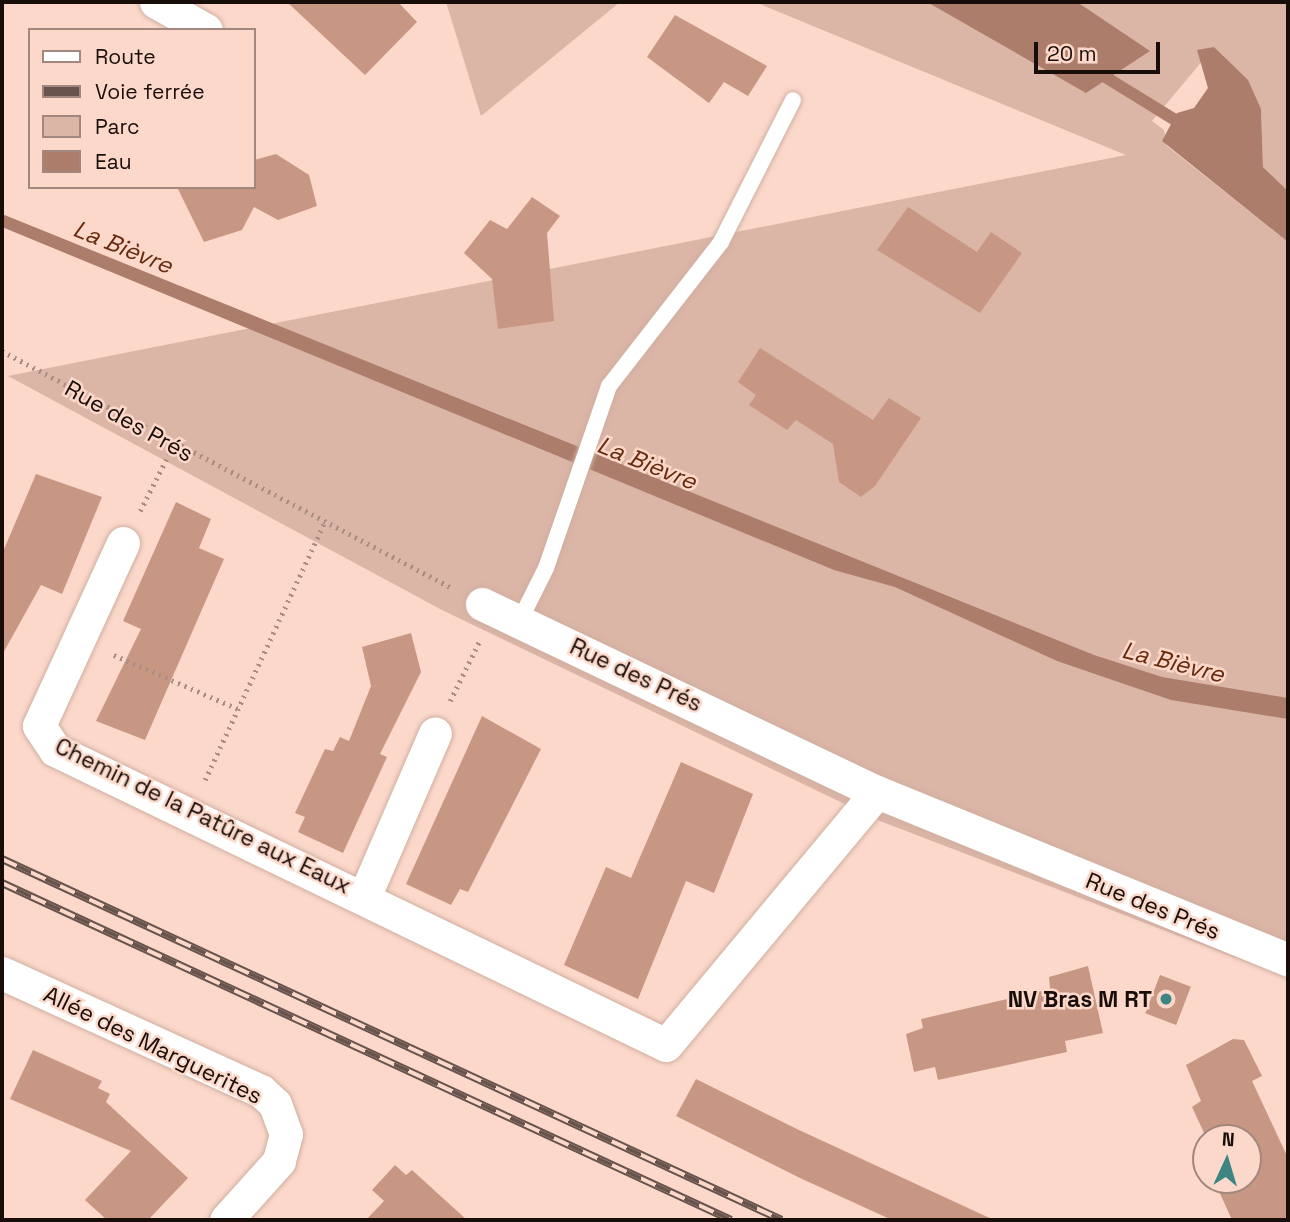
<!DOCTYPE html>
<html>
<head>
<meta charset="utf-8">
<style>
  body { margin:0 }
  #map { position:relative; width:1290px; height:1222px; overflow:hidden; background:#fbd8ca; font-family:"Space Grotesk",sans-serif }
  div>[style] { position:absolute }
  .green>* { inset:0; background:#dbb5a6 }
  .water>* { inset:0; background:#ac7d6b }
  .stream>* { height:12px; margin:-6px; padding:0 6px; transform-origin:6px; border-radius:6px; background:#ac7d6b }
  .building>* { inset:0; background:#c89784; transform-origin:0 0 }
  .path>* { height:4.5px; margin-top:-2.25px; transform-origin:0; background:repeating-linear-gradient(90deg,#a88d83 0 2px,transparent 0 7px) }
  .roads { filter:drop-shadow(0 0 2px #cfaea0) drop-shadow(0 0 2px #cfaea0) }
  .lane>* { height:16px; margin:-8px; padding:0 8px; transform-origin:8px; border-radius:8px; background:#fff }
  .street>* { height:33px; margin:-16.5px; padding:0 16.5px; transform-origin:16.5px; border-radius:16.5px; background:#fff }
  .rail>* { height:8px; margin-top:-4px; transform-origin:0; background:repeating-linear-gradient(90deg,#fbd8ca 0 16px,#68544d 0 32px); box-sizing:border-box; border-block:2px solid #68544d }
  .dots>* { width:19px; height:19px; translate:-50% -50%; box-sizing:border-box; border:4px solid #fbd8ca; border-radius:50% }
  span { translate:-50% -50%; white-space:nowrap; text-align:center; line-height:1.15; -webkit-text-stroke:5px #fbd8ca; paint-order:stroke }
  .street-label { font-size:23px; color:#190d09 }
  .poi-label { font-size:23px; color:#190d09; font-weight:700 }
  .right { translate:-100% -50%; text-align:right }
  .water-label { font-size:24px; color:#662a0e; font-style:italic }
  .frame { position:absolute; inset:0; border:4px solid #190d09; pointer-events:none }
  .legend { position:absolute; left:28px; top:28px; width:228px; height:161px; box-sizing:border-box; background:#fbd8ca; border:2px solid #a1877d; margin:0; padding:9px 12px; list-style:none; font-size:21px; color:#190d09 }
  .legend li { display:flex; align-items:center; gap:14px; height:35px }
  .legend b { width:35px; border:2px solid #a1877d }
  .north { position:absolute; left:1192px; top:1124px; width:70px; height:70px; box-sizing:border-box; background:#fbd8ca; border:2px solid #a1877d; border-radius:50%; rotate:4deg; font-size:19px; font-weight:700; line-height:28px; text-align:center; color:#190d09 }
  .north::after { content:''; display:block; margin:auto; width:24px; height:32px; background:#3d8583; clip-path:polygon(50% 0,100% 100%,50% 72%,0 100%) }
  .scale { position:absolute; left:1034px; top:42px; width:126px; height:32px; box-sizing:border-box; border:4px solid #190d09; border-top:0; padding-left:9px; font-size:21px; line-height:24px; white-space:nowrap; color:#190d09; -webkit-text-stroke:5px #fbd8ca; paint-order:stroke }
</style>
</head>
<body>
<div id="map">
  <div class="green">
    <i style="clip-path:polygon(446px 2px,620px 2px,481px 116px)"></i>
    <i style="clip-path:polygon(755px 2px,1288px 2px,1288px 191px,1263px 167px,1261px 109px,1214px 47px,1152px 121px,1164px 130px,1167px 146px,1288px 242px,1288px 978px,880px 821px,442px 610px,8px 376px,1126px 155px)"></i>
  </div>
  <div class="water">
    <i style="clip-path:polygon(927px 2px,1077px 2px,1150px 51px,1086px 93px)"></i>
    <i style="clip-path:polygon(1214px 47px,1248px 80px,1261px 109px,1263px 167px,1288px 191px,1288px 242px,1162px 141px,1177px 113px,1194px 108px,1208px 88px,1197px 50px)"></i>
    <i style="clip-path:polygon(2px 214px,1094px 655px,1162px 677px,1288px 698px,1288px 719px,1171px 700px,1057px 661px,895px 587px,834px 570px,2px 227px)"></i>
  </div>
  <div class="stream">
    <i style="left:1094px;top:70px;width:107px;rotate:31.6deg"></i>
  </div>
  <div class="building">
    <i style="clip-path:polygon(287px 2px,398px 2px,417px 22px,365px 75px)"></i>
    <i style="clip-path:polygon(675px 15px,767px 66px,748px 96px,724px 82px,709px 103px,647px 57px)"></i>
    <i style="clip-path:polygon(276px 154px,309px 175px,317px 206px,278px 220px,254px 207px,242px 230px,204px 242px,177px 187px,254px 187px,254px 160px)"></i>
    <i style="clip-path:polygon(532px 197px,560px 216px,547px 233px,554px 321px,498px 329px,492px 279px,464px 253px,490px 220px,507px 229px)"></i>
    <i style="clip-path:polygon(908px 207px,977px 252px,991px 232px,1022px 253px,980px 313px,877px 250px)"></i>
    <i style="clip-path:polygon(760px 348px,873px 420px,889px 398px,921px 418px,875px 486px,861px 497px,839px 482px,833px 444px,796px 420px,787px 430px,749px 405px,756px 395px,738px 382px)"></i>
    <i style="clip-path:polygon(36px 474px,102px 497px,62px 594px,41px 585px,2px 655px,2px 554px)"></i>
    <i style="clip-path:polygon(176px 502px,211px 519px,199px 548px,224px 559px,145px 740px,96px 721px,141px 629px,123px 621px)"></i>
    <i style="clip-path:polygon(411px 633px,421px 672px,380px 754px,387px 757px,343px 853px,298px 832px,305px 817px,295px 813px,325px 749px,333px 751px,340px 737px,349px 741px,371px 686px,362px 647px)"></i>
    <i style="clip-path:polygon(482px 716px,541px 749px,468px 892px,460px 889px,451px 905px,406px 884px)"></i>
    <i style="clip-path:polygon(681px 762px,753px 794px,714px 893px,686px 881px,638px 999px,564px 965px,606px 867px,631px 878px)"></i>
    <i style="clip-path:polygon(1088px 966px,1103px 1033px,1065px 1041px,1067px 1052px,938px 1080px,935px 1067px,914px 1072px,906px 1034px,923px 1028px,921px 1019px,1050px 989px,1049px 977px)"></i>
    <i style="left:1160px;top:975px;width:33px;height:41px;rotate:21deg"></i>
    <i style="clip-path:polygon(1233px 1039px,1244px 1040px,1262px 1076px,1252px 1081px,1288px 1158px,1288px 1220px,1232px 1220px,1214px 1180px,1248px 1180px,1248px 1138px,1206px 1138px,1206px 1161px,1197px 1142px,1206px 1137px,1192px 1107px,1201px 1101px,1186px 1065px)"></i>
    <i style="clip-path:polygon(33px 1050px,102px 1081px,98px 1088px,110px 1094px,106px 1102px,188px 1178px,148px 1220px,107px 1220px,85px 1200px,131px 1151px,10px 1099px)"></i>
    <i style="clip-path:polygon(696px 1079px,799px 1130px,994px 1220px,892px 1220px,800px 1178px,676px 1116px)"></i>
    <i style="clip-path:polygon(395px 1165px,406px 1175px,412px 1170px,467px 1220px,366px 1220px,384px 1201px,372px 1190px)"></i>
  </div>
  <div class="path">
    <i style="left:2px;top:351px;width:506px;rotate:27.78deg"></i>
    <i style="left:140px;top:511px;width:73px;rotate:-63.1deg"></i>
    <i style="left:114px;top:655px;width:135px;rotate:23.5deg"></i>
    <i style="left:450px;top:701px;width:66px;rotate:-63.8deg"></i>
    <i style="left:205px;top:780px;width:282px;rotate:-65.1deg"></i>
  </div>
  <div class="roads">
    <div class="lane">
      <i style="left:520px;top:620px;width:58px;rotate:-63.4deg"></i>
      <i style="left:546px;top:568px;width:193px;rotate:-70.9deg"></i>
      <i style="left:609px;top:386px;width:182px;rotate:-52.1deg"></i>
      <i style="left:721px;top:242px;width:159px;rotate:-63.1deg"></i>
    </div>
    <div class="street">
      <i style="left:156px;top:2px;width:57px;rotate:29.2deg"></i>
      <i style="left:123px;top:543px;width:201px;rotate:114.7deg"></i>
      <i style="left:39px;top:726px;width:29px;rotate:56deg"></i>
      <i style="left:55px;top:750px;width:678px;rotate:25.77deg"></i>
      <i style="left:666px;top:1045px;width:329px;rotate:-50.2deg"></i>
      <i style="left:482px;top:604px;width:437px;rotate:25.5deg"></i>
      <i style="left:877px;top:792px;width:444px;rotate:22.2deg"></i>
      <i style="left:365px;top:895px;width:176px;rotate:-66.6deg"></i>
      <i style="left:2px;top:973px;width:285px;rotate:24.5deg"></i>
      <i style="left:261px;top:1091px;width:19px;rotate:43deg"></i>
      <i style="left:275px;top:1104px;width:32px;rotate:70deg"></i>
      <i style="left:286px;top:1134px;width:28px;rotate:105deg"></i>
      <i style="left:279px;top:1161px;width:79px;rotate:131.9deg"></i>
    </div>
  </div>
  <div class="rail">
    <i style="left:2px;top:859px;width:859px;rotate:24.84deg"></i>
    <i style="left:2px;top:883px;width:803px;rotate:24.81deg"></i>
  </div>
  <div class="dots">
    <i style="left:1166px;top:999px;background:#3d8583"></i>
  </div>
  <div class="street-label">
    <span style="left:129px;top:421px;rotate:29deg">Rue des Prés</span>
    <span style="left:636px;top:675px;rotate:25deg">Rue des Prés</span>
    <span style="left:203px;top:816px;rotate:26deg">Chemin de la Patûre aux Eaux</span>
    <span style="left:1153px;top:906px;rotate:22deg">Rue des Prés</span>
    <span style="left:153px;top:1045px;rotate:26deg">Allée des Marguerites</span>
  </div>
  <div class="poi-label">
    <span class="right" style="left:1152px;top:999px">NV Bras M RT</span>
  </div>
  <div class="water-label">
    <span style="left:123px;top:247px;rotate:22deg">La Bièvre</span>
    <span style="left:647px;top:463px;rotate:22deg">La Bièvre</span>
    <span style="left:1173px;top:662px;rotate:14deg">La Bièvre</span>
  </div>
  <div class="frame"></div>
  <ul class="legend">
  <li><b style="height:9px;background:#fff"></b>Route</li>
  <li><b style="height:9px;background:#68544d"></b>Voie ferrée</li>
  <li><b style="height:19px;background:#dbb5a6"></b>Parc</li>
  <li><b style="height:19px;background:#ac7d6b"></b>Eau</li>
  </ul>
  <div class="north">N</div>
  <div class="scale">20 m</div>
</div>
</body>
</html>
